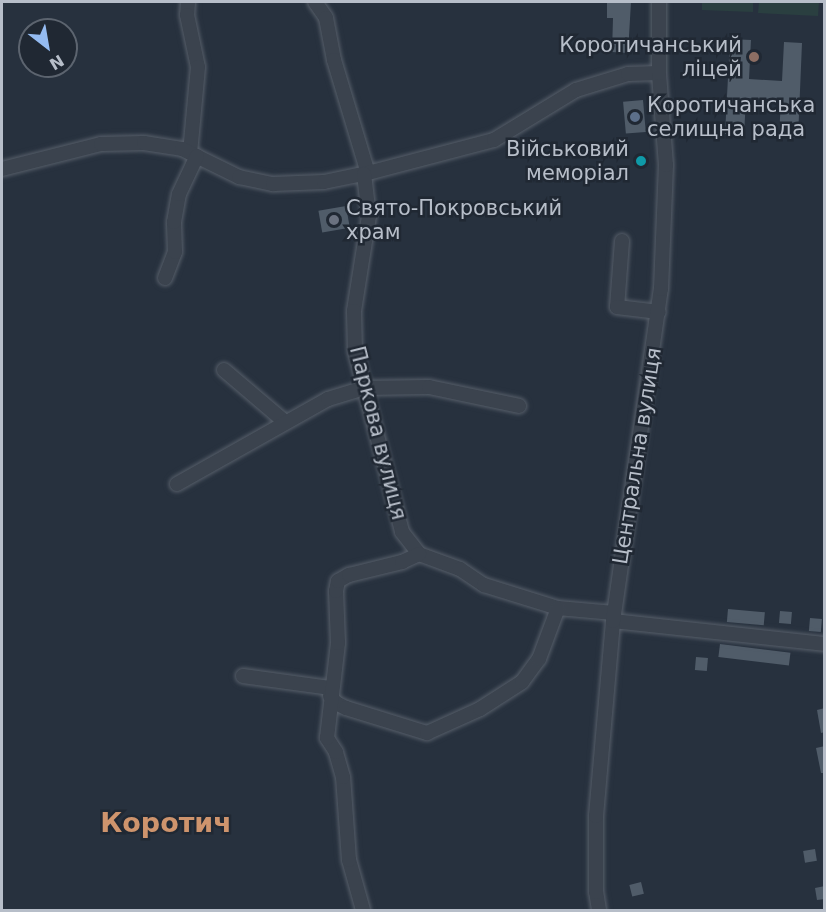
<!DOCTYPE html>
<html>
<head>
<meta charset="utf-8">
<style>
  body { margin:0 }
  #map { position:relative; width:826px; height:912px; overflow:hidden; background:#27313e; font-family:"DejaVu Sans",sans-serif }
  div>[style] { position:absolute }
  .green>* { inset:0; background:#2a3f40 }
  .building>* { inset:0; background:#505c69; transform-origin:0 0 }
  .roads { filter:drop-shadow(0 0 2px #565e69) drop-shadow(0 0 2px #565e69) }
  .minor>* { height:14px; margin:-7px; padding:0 7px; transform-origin:7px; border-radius:7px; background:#3b434e }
  .dots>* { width:16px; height:16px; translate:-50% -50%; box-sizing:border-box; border:3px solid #202833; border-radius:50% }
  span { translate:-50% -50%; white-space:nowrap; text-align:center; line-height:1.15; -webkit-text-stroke:5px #202833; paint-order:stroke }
  .poi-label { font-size:21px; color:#b7bec9 }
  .right { translate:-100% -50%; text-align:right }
  .left { translate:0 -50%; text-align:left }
  .street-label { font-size:21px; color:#b7bec9 }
  .district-label { font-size:27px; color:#ce946d; font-weight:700 }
  .frame { position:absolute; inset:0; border:3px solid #b7bec9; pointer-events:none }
  .north { position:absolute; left:18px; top:18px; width:60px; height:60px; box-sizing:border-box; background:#202833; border:2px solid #5c646f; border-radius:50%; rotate:149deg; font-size:16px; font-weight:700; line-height:24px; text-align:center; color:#b7bec9 }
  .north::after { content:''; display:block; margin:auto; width:21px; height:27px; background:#94bbf1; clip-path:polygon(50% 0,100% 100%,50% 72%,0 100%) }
</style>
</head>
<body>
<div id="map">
  <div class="green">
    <i style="clip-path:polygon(702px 2px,753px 2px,753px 12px,702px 10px)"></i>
    <i style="clip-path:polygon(759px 2px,819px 2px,818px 16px,758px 13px)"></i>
  </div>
  <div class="building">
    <i style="clip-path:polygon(607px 2px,631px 2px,628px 53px,612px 52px,613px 18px,607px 18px)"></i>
    <i style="clip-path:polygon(730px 39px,751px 40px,749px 79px,782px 81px,784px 42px,802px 43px,798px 138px,779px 137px,781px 99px,746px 98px,744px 135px,725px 134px)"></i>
    <i style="left:643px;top:100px;width:32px;height:20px;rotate:85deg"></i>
    <i style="left:346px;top:206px;width:22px;height:28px;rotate:80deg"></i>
    <i style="left:728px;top:609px;width:37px;height:13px;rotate:5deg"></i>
    <i style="left:780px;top:611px;width:12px;height:12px;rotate:5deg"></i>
    <i style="left:810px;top:618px;width:12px;height:13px;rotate:5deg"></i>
    <i style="left:720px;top:644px;width:71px;height:13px;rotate:7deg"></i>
    <i style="left:696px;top:657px;width:12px;height:13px;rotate:5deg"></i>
    <i style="clip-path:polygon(825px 708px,825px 732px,821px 733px,817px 710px)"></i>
    <i style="clip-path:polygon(825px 746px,825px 773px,821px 773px,816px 748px)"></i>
    <i style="left:815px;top:849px;width:12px;height:12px;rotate:81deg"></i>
    <i style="left:641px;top:882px;width:12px;height:12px;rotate:76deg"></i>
    <i style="clip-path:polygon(825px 886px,825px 899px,817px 900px,815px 888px)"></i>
  </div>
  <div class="roads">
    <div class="minor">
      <i style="left:188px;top:2px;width:13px;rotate:94deg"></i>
      <i style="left:187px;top:15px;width:53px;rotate:78.1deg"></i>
      <i style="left:198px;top:67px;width:86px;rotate:95.3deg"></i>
      <i style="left:315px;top:2px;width:19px;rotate:55deg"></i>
      <i style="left:326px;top:18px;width:43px;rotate:79.2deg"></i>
      <i style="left:334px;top:60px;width:118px;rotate:73.3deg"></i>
      <i style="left:2px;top:169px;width:102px;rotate:-14.2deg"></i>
      <i style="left:101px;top:144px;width:43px;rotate:-1.3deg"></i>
      <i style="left:144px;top:143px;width:38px;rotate:9deg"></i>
      <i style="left:182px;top:149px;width:64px;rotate:26.2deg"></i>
      <i style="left:239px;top:177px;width:35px;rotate:12deg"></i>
      <i style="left:273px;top:184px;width:51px;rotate:-2.2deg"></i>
      <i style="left:324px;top:182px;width:45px;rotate:-11.6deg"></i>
      <i style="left:368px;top:173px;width:130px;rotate:-14.7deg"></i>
      <i style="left:494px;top:140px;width:96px;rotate:-31.4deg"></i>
      <i style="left:576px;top:90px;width:54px;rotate:-17.1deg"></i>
      <i style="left:628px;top:74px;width:31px;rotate:-2deg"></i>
      <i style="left:364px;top:174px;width:42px;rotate:83.2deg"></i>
      <i style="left:369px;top:216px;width:96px;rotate:99deg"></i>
      <i style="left:354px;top:311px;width:40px;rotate:88.6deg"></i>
      <i style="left:355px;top:351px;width:187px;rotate:75.4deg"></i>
      <i style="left:402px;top:532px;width:28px;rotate:52deg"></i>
      <i style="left:419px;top:554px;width:44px;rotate:20.1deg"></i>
      <i style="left:460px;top:569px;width:29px;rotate:34deg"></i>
      <i style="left:484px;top:585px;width:77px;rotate:17.3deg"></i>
      <i style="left:558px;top:608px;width:56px;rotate:5.1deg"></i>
      <i style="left:622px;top:241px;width:66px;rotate:94.3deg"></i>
      <i style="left:617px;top:307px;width:42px;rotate:6.8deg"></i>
      <i style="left:165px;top:278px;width:28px;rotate:-69deg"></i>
      <i style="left:175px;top:252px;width:30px;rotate:-92deg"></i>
      <i style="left:174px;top:222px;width:28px;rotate:-80deg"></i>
      <i style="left:179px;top:194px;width:42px;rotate:-64.7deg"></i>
      <i style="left:224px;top:370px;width:80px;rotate:40.4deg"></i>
      <i style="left:177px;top:484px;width:173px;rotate:-29.4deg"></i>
      <i style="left:328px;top:399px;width:37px;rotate:-17deg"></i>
      <i style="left:363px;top:388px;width:66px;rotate:-0.9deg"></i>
      <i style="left:429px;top:387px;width:92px;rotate:11.9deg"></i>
      <i style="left:613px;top:621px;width:212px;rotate:6.2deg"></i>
      <i style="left:243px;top:676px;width:89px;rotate:7.8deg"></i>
      <i style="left:330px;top:696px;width:9px;rotate:49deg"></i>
      <i style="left:336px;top:703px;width:11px;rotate:27deg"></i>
      <i style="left:346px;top:708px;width:85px;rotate:17.2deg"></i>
      <i style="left:427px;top:733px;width:58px;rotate:-24.4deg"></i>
      <i style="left:480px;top:709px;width:50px;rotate:-32.7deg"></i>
      <i style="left:522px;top:682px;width:29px;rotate:-54deg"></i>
      <i style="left:539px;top:659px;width:54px;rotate:-69.6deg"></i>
      <i style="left:363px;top:910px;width:52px;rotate:-105.6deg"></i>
      <i style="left:349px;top:860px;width:83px;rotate:-94.1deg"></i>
      <i style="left:343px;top:777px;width:26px;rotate:-106deg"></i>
      <i style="left:336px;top:752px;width:17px;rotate:-123deg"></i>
      <i style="left:327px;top:738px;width:96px;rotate:-83.4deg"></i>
      <i style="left:338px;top:643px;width:52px;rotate:-92.2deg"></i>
      <i style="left:336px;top:591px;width:10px;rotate:-79deg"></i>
      <i style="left:338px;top:581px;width:13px;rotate:-29deg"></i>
      <i style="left:349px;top:575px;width:55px;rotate:-13.8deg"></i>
      <i style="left:402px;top:562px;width:19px;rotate:-25deg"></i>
      <i style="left:599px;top:910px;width:18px;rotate:-99deg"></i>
      <i style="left:596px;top:892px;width:76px;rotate:-90deg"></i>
      <i style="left:596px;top:816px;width:196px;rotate:-85deg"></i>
      <i style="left:613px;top:621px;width:335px;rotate:-81.8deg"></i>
      <i style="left:661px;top:289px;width:124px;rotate:-87.7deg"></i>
      <i style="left:666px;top:165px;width:92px;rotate:-94.4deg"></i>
      <i style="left:659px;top:73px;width:71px;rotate:-90deg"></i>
    </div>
  </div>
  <div class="dots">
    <i style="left:754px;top:57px;background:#8d6e63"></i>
    <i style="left:635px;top:117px;background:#5c6f8a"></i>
    <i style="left:641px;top:161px;background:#0f9aa8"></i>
    <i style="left:334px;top:220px;background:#6b7280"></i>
  </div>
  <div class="poi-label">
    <span class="right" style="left:742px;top:57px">Коротичанський<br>ліцей</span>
    <span class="left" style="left:647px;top:117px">Коротичанська<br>селищна рада</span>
    <span class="right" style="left:629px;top:161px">Військовий<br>меморіал</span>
    <span class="left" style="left:346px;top:220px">Свято-Покровський<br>храм</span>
  </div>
  <div class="street-label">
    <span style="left:378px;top:433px;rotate:76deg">Паркова вулиця</span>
    <span style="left:637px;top:456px;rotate:-81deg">Центральна вулиця</span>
  </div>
  <div class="district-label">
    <span style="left:166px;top:823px">Коротич</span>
  </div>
  <div class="frame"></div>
  <div class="north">N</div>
</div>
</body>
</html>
